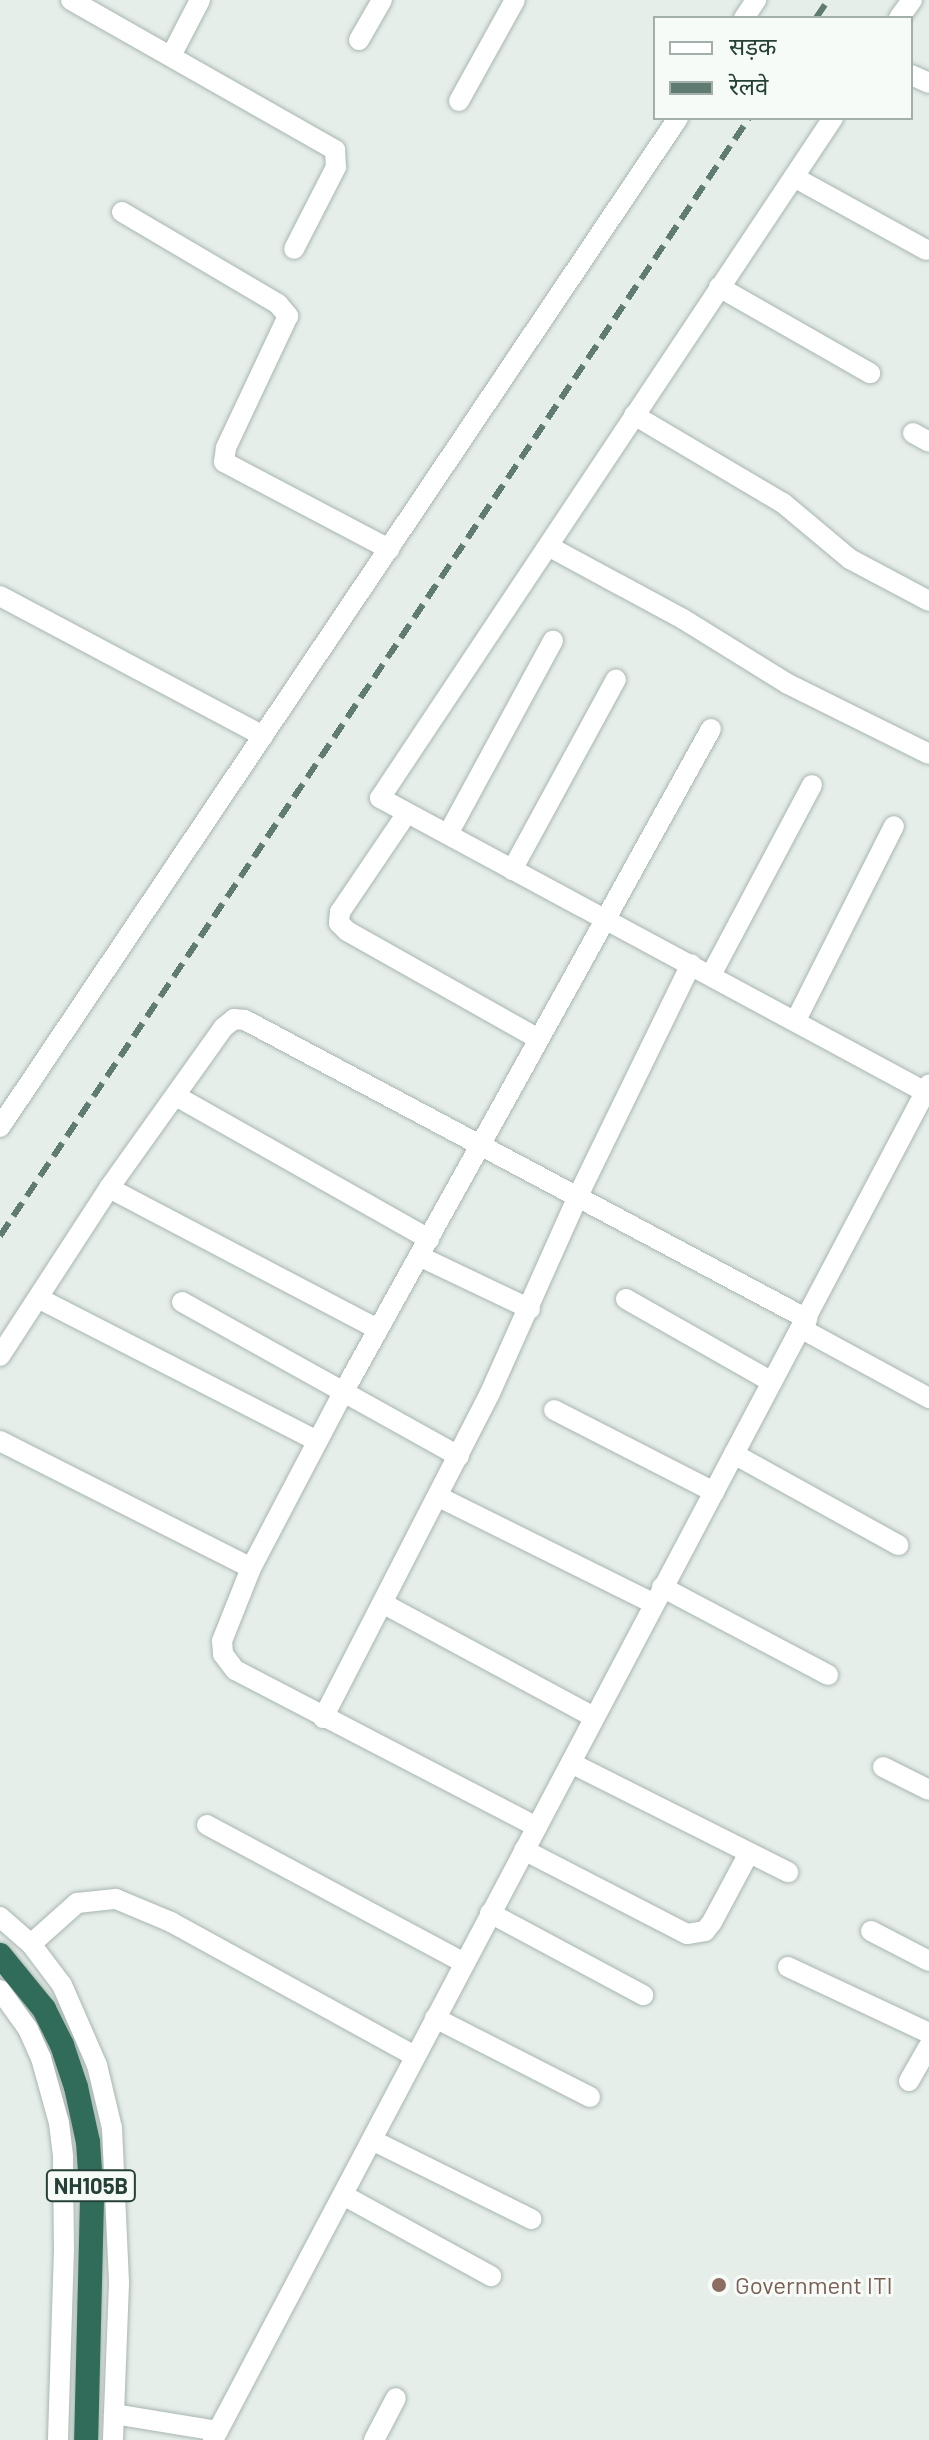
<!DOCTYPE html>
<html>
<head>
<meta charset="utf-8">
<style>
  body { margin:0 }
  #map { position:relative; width:929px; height:2440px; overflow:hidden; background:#e6eeea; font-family:Barlow,"Noto Sans Devanagari",sans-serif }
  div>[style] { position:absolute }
  .roads { filter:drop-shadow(0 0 2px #a8b6b0) drop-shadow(0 0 2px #a8b6b0) }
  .street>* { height:20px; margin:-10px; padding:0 10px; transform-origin:10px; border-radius:10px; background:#fff }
  .highway>* { height:24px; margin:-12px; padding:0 12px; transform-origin:12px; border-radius:12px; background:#316c5a }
  .rail>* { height:6px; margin-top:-3px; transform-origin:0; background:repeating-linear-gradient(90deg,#607b71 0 16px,transparent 0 24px) }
  .dots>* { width:22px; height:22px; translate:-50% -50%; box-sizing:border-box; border:4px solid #f7fbf8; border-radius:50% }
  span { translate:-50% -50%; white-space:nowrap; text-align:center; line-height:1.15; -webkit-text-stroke:6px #f7fbf8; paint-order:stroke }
  .shield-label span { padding:2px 6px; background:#f7fbf8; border:2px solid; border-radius:6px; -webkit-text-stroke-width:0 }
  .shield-label { font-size:22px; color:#254036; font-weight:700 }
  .education-label { font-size:24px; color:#785e54 }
  .left { translate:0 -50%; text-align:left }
  .legend { position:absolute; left:653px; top:16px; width:260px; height:104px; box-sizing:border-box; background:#f7fbf8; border:2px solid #a3b0aa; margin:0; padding:10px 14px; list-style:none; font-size:24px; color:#254036 }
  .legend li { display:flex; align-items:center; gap:16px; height:40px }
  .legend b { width:40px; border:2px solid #a3b0aa }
</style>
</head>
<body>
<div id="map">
  <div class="roads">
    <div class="street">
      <i style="left:71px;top:0;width:304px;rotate:29.6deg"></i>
      <i style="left:335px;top:150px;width:17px;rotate:87deg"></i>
      <i style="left:336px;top:167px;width:92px;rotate:117.1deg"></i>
      <i style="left:744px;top:18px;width:22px;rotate:-56deg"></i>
      <i style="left:899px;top:18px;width:22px;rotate:-54deg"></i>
      <i style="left:359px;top:40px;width:46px;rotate:-60.1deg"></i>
      <i style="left:171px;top:56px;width:63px;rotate:-62.6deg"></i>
      <i style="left:911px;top:75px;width:20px;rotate:24deg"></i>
      <i style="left:459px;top:101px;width:115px;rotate:-61deg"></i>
      <i style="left:833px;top:118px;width:817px;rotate:123.67deg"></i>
      <i style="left:380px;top:798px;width:624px;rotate:28.33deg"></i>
      <i style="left:794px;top:177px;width:151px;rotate:28.9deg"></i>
      <i style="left:122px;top:212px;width:181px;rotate:30.5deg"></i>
      <i style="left:278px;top:304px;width:16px;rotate:50deg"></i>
      <i style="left:288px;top:316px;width:146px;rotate:115.2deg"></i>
      <i style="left:226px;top:448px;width:14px;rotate:98deg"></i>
      <i style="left:224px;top:462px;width:187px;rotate:27.8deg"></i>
      <i style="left:719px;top:287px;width:174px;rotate:29.7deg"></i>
      <i style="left:634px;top:415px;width:173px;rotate:30.6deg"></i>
      <i style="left:783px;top:503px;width:87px;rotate:39.9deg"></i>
      <i style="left:850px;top:559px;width:89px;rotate:28deg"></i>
      <i style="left:913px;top:433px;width:18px;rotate:29deg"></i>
      <i style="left:548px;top:546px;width:153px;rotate:28.4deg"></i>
      <i style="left:683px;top:619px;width:123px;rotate:31.8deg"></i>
      <i style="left:788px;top:684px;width:157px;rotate:26.4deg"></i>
      <i style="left:0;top:596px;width:298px;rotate:28deg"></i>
      <i style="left:407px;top:813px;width:120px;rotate:124.1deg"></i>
      <i style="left:340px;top:912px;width:11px;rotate:95deg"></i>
      <i style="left:339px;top:923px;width:11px;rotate:45deg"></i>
      <i style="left:347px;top:931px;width:220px;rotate:29.4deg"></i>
      <i style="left:448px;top:834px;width:220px;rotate:-61.5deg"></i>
      <i style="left:512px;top:870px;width:217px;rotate:-61.4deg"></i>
      <i style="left:711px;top:975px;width:215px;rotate:-62deg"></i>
      <i style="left:796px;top:1020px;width:217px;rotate:-63.2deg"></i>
      <i style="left:176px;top:1096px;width:291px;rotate:29.5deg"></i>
      <i style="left:0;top:1127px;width:1216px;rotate:-56.1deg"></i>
      <i style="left:109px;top:1188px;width:304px;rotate:27.7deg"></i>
      <i style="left:419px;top:1256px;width:123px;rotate:25.5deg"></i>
      <i style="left:38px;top:1298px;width:314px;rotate:27.1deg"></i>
      <i style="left:626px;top:1299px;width:168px;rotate:29.6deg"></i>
      <i style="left:182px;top:1302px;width:317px;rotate:29.1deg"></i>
      <i style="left:802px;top:1329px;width:145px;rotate:28.5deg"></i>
      <i style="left:0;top:1356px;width:200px;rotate:-57deg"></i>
      <i style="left:109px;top:1188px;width:196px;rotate:-54.5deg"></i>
      <i style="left:223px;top:1028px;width:14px;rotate:-39deg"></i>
      <i style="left:234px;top:1019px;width:11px;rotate:5deg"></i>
      <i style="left:245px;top:1020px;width:637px;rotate:28.01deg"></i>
      <i style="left:554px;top:1410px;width:180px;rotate:27.1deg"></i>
      <i style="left:0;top:1441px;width:281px;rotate:26.8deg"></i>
      <i style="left:734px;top:1454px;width:188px;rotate:29deg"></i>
      <i style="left:439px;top:1497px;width:239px;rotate:26.4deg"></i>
      <i style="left:662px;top:1587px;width:188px;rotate:27.9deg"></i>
      <i style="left:384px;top:1604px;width:238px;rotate:28.3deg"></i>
      <i style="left:323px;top:1718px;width:365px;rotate:-62.8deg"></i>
      <i style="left:490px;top:1393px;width:216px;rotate:-65.9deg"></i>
      <i style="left:578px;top:1196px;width:258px;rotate:-64deg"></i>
      <i style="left:573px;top:1764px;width:241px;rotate:26.7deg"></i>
      <i style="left:883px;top:1767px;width:51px;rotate:26.6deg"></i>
      <i style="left:207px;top:1825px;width:290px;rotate:28.2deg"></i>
      <i style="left:537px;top:1827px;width:340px;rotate:-152.5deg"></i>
      <i style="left:235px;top:1670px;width:20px;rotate:-127deg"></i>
      <i style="left:223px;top:1654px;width:13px;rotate:-94deg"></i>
      <i style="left:222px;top:1641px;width:79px;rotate:-68.3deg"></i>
      <i style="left:251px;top:1568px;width:200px;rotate:-62.3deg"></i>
      <i style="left:344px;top:1391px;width:757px;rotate:-61deg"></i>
      <i style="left:524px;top:1850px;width:183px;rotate:27.3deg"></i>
      <i style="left:687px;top:1934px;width:18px;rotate:-9deg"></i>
      <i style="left:705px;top:1931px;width:11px;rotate:-52deg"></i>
      <i style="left:712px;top:1922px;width:78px;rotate:-61.8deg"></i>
      <i style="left:490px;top:1913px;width:174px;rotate:28.2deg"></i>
      <i style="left:0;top:1917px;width:41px;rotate:41.1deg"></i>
      <i style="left:31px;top:1944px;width:51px;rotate:52.9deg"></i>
      <i style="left:62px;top:1985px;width:87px;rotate:66.4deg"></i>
      <i style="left:97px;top:2065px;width:65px;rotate:76.6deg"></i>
      <i style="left:112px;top:2128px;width:155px;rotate:87.4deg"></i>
      <i style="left:119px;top:2283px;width:157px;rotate:92.2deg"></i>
      <i style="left:871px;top:1931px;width:65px;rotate:27.3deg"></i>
      <i style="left:31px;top:1944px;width:62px;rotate:-41.7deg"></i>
      <i style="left:77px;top:1903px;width:39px;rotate:-6deg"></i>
      <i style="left:116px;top:1899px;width:60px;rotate:22.7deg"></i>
      <i style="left:171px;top:1922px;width:278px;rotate:28.8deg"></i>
      <i style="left:788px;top:1967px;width:156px;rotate:25.1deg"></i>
      <i style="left:0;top:1990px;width:48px;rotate:54.3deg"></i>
      <i style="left:28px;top:2029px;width:32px;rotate:66deg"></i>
      <i style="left:41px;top:2058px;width:67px;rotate:74.5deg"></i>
      <i style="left:59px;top:2123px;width:35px;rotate:83deg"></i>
      <i style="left:63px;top:2158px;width:90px;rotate:89.4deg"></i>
      <i style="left:64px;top:2248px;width:192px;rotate:91.8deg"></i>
      <i style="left:435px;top:2018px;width:174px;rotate:27deg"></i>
      <i style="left:909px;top:2081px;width:40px;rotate:-60.3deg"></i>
      <i style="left:372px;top:2140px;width:178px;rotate:26.4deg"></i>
      <i style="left:343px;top:2195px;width:169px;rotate:28.7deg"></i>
      <i style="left:114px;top:2414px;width:105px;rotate:9.3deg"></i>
      <i style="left:213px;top:2440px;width:1533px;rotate:-62.15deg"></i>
      <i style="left:374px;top:2440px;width:47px;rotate:-62.4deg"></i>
    </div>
    <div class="highway">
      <i style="left:0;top:1955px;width:70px;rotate:50.8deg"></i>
      <i style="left:44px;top:2009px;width:40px;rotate:63.4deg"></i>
      <i style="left:62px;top:2045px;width:44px;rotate:71.6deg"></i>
      <i style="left:76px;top:2087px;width:56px;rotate:77.7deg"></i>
      <i style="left:88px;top:2142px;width:58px;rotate:86.1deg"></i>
      <i style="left:92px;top:2200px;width:240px;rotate:91.4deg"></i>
    </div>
  </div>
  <div class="rail">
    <i style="left:816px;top:18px;width:22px;rotate:-56deg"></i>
    <i style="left:0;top:1236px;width:1346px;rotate:-56.18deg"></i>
  </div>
  <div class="dots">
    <i style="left:719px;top:2285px;background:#8d6e63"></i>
  </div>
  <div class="shield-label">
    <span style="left:91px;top:2186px">NH105B</span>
  </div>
  <div class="education-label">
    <span class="left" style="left:735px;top:2285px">Government ITI</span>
  </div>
  <ul class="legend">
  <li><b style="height:10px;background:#fff"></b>सड़क</li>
  <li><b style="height:10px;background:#607b71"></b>रेलवे</li>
  </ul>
</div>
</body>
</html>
